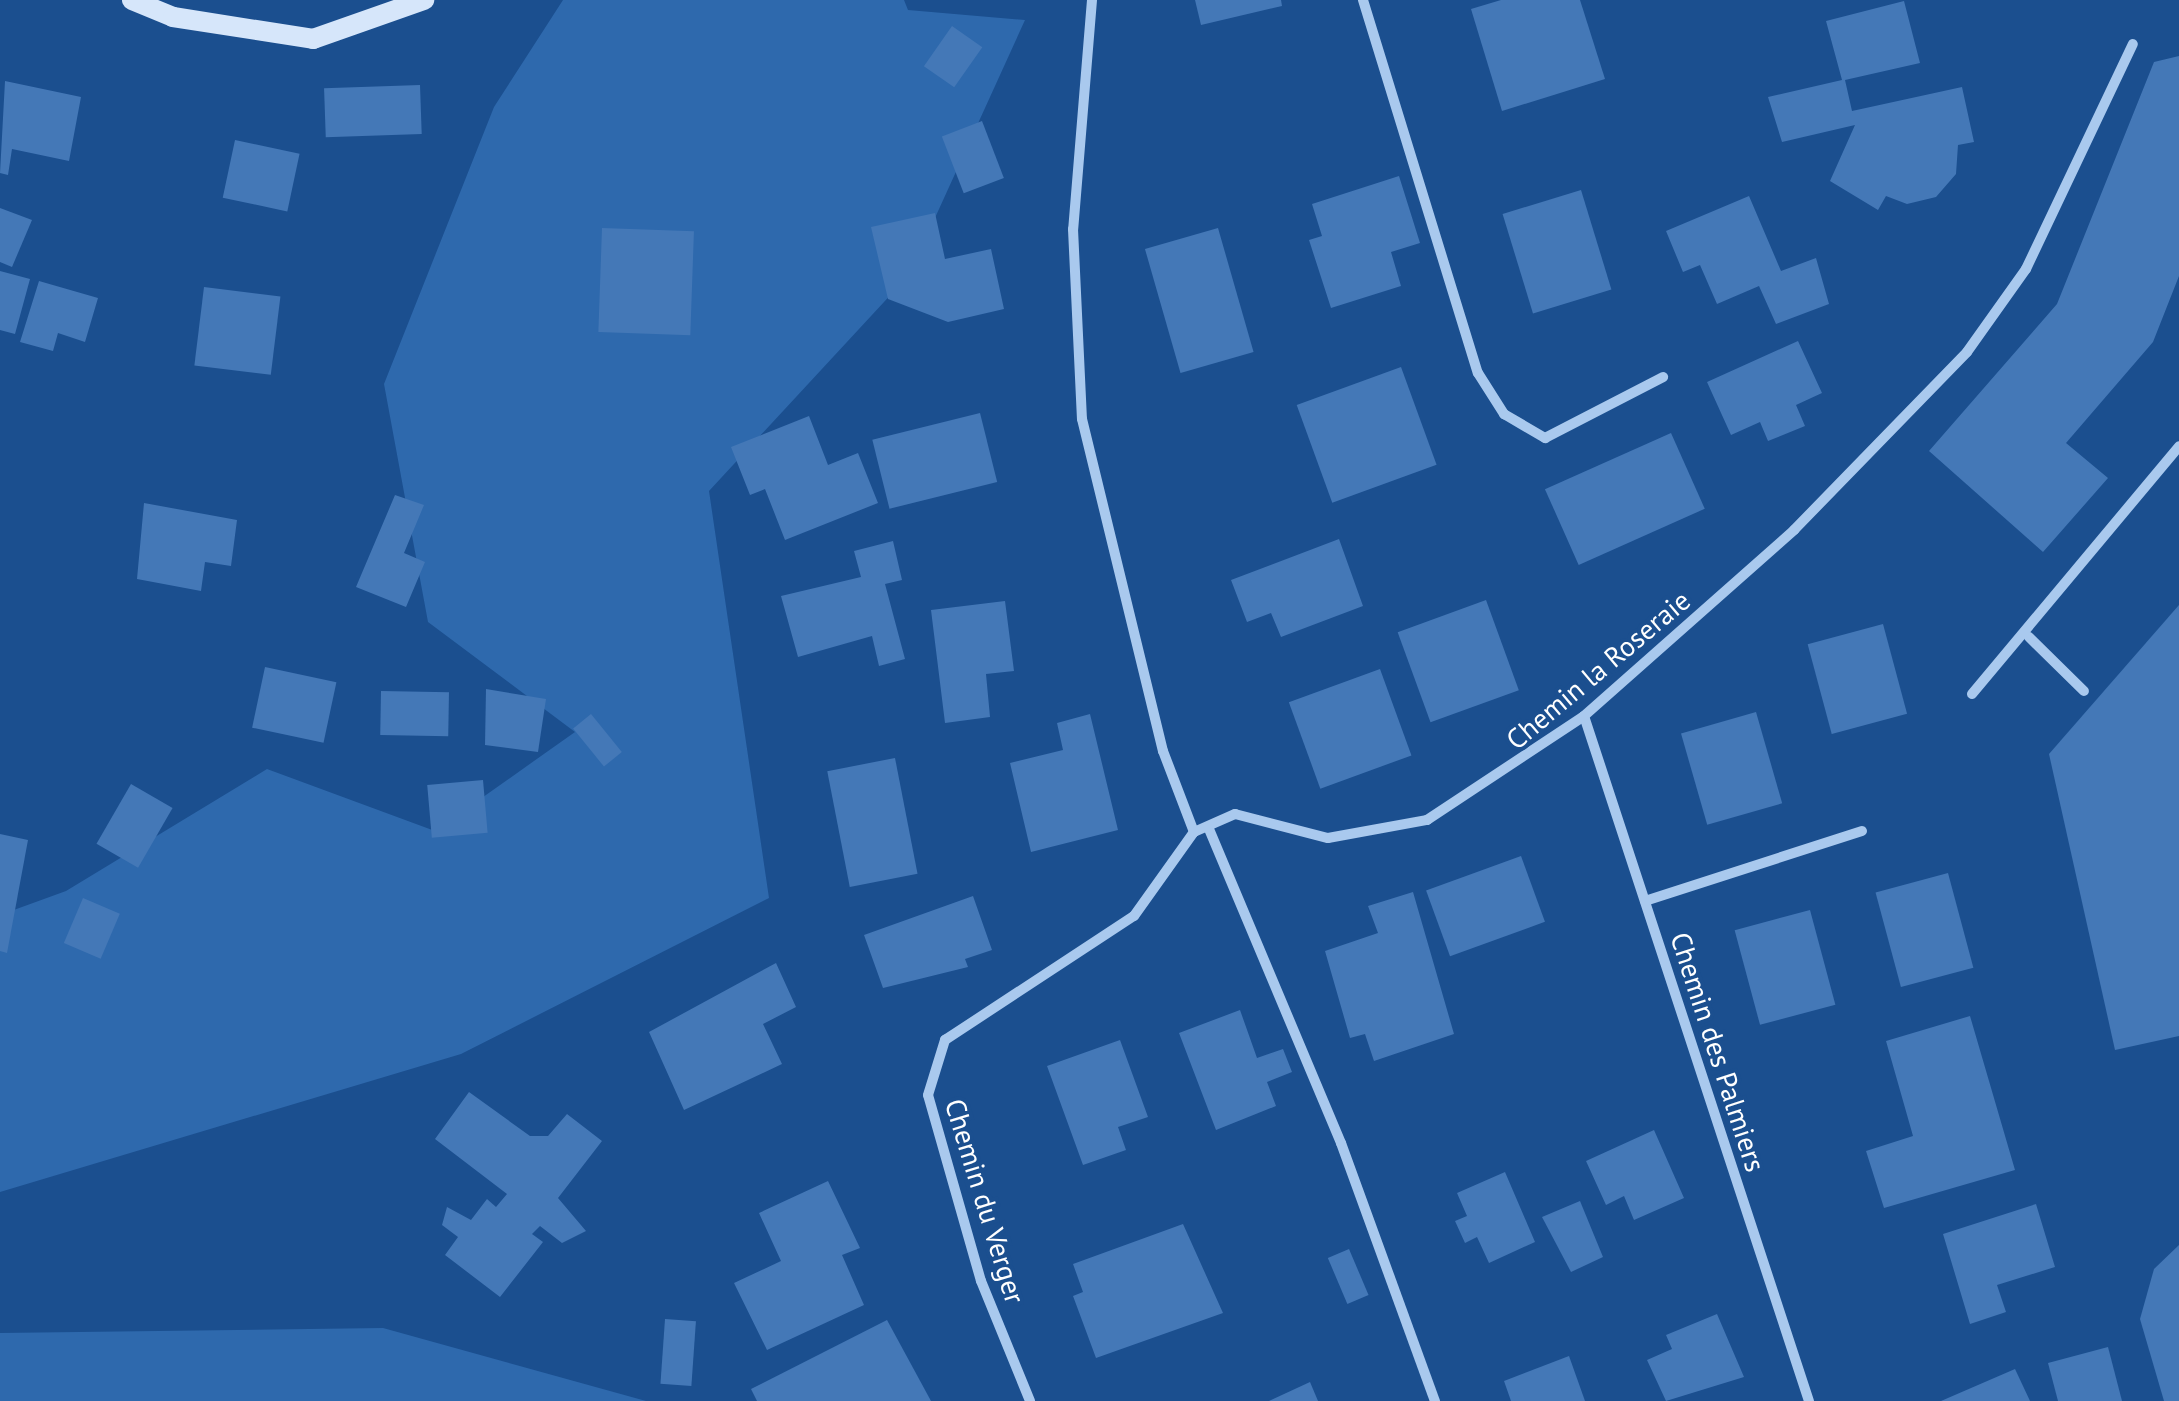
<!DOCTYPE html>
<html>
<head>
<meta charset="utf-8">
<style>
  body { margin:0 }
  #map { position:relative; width:2179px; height:1401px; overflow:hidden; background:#1b4f8f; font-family:"PT Sans",sans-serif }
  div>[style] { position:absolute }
  .green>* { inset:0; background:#2e69ad }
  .building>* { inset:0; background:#4478b7; transform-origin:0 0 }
  .street>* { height:10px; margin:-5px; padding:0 5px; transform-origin:5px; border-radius:5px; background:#a9c9ee }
  .secondary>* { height:20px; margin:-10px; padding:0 10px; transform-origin:10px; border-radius:10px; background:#d6e6fa }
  span { translate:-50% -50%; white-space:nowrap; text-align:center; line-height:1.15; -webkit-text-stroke:8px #1b4f8f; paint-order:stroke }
  .street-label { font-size:28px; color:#fff }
</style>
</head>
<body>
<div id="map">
  <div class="green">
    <i style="clip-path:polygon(563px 0,904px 0,908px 10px,1025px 20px,909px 275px,709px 491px,769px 898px,461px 1054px,0 1192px,0 915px,66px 891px,267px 769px,435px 831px,575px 732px,428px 622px,384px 384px,494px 107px)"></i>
    <i style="clip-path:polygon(383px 1328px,646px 1401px,0 1401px,0 1333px)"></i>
  </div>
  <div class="building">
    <i style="clip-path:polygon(1195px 0,1281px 0,1282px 6px,1201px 25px)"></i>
    <i style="clip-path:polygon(1501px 0,1580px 0,1605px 79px,1502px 111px,1471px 9px)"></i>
    <i style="clip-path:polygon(1904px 1px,1920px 63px,1845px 80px,1852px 111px,1962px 87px,1974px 142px,1958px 145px,1956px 174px,1936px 197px,1907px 204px,1886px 196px,1878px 210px,1830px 181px,1855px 125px,1782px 142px,1768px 97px,1842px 80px,1826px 21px)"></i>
    <i style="left:952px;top:26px;width:37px;height:49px;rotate:35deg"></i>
    <i style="clip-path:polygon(2179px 56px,2179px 276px,2153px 342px,2066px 443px,2108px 478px,2043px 552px,1929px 451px,2057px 304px,2154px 62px)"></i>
    <i style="clip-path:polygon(5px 81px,81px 97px,69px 161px,12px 149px,8px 175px,0 173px)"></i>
    <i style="left:420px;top:85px;width:49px;height:96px;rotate:88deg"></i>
    <i style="left:982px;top:121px;width:61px;height:43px;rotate:69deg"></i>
    <i style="left:235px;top:140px;width:66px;height:59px;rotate:12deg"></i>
    <i style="clip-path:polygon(1399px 176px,1420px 243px,1391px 252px,1401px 286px,1331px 308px,1309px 240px,1322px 236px,1312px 204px)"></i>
    <i style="left:1581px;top:190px;width:104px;height:82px;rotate:73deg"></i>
    <i style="clip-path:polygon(1749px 196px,1781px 271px,1816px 258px,1829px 304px,1776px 324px,1759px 286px,1717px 304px,1700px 265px,1683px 272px,1666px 231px)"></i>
    <i style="clip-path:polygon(0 208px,32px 220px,12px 267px,0 262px)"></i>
    <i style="clip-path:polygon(935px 213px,945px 259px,991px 249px,1004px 309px,948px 322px,888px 299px,871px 227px)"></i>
    <i style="left:602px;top:228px;width:92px;height:104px;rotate:2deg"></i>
    <i style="left:1218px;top:228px;width:129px;height:76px;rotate:74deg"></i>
    <i style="clip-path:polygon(0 271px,30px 279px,15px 334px,0 330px)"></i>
    <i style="clip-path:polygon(39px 281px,98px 298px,85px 342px,58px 333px,53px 351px,20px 342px)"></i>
    <i style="left:204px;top:287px;width:77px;height:79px;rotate:7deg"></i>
    <i style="clip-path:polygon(1798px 341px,1822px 393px,1796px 405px,1805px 426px,1768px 441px,1760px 422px,1731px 435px,1707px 382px)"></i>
    <i style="left:1401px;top:367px;width:104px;height:111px;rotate:70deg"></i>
    <i style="left:980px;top:413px;width:71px;height:111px;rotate:76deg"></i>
    <i style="clip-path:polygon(809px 416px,828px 465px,858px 453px,878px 503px,785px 540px,765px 489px,750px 495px,731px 447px)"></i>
    <i style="left:1671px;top:433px;width:83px;height:138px;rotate:66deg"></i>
    <i style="clip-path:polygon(395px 495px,424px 505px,404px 553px,425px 562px,406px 607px,356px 587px)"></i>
    <i style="clip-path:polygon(144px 503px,237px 520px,231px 566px,205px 562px,201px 591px,137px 579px)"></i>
    <i style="clip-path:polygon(1339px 539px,1363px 606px,1281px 637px,1271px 613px,1247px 622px,1231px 580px)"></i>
    <i style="clip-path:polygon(893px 541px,902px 580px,885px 584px,905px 659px,879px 666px,872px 636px,798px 657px,781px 596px,861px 577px,854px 551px)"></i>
    <i style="left:1486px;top:600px;width:96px;height:94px;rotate:70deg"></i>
    <i style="clip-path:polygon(1005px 601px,1014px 671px,986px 674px,990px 717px,945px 723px,931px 610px)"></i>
    <i style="clip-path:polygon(2179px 605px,2179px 1036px,2115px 1050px,2049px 754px)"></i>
    <i style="left:1883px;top:624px;width:93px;height:78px;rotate:75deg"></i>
    <i style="left:265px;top:667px;width:73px;height:62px;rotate:12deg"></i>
    <i style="left:1380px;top:669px;width:92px;height:97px;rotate:70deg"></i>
    <i style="clip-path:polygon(486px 689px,546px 699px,538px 752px,485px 745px)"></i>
    <i style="left:381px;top:691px;width:68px;height:44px;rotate:1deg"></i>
    <i style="left:1756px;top:712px;width:95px;height:78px;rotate:74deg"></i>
    <i style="left:591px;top:714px;width:49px;height:23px;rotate:51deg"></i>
    <i style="clip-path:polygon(1090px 714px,1118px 830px,1031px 852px,1010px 763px,1063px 750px,1057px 723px)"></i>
    <i style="left:895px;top:758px;width:118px;height:69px;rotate:79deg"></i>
    <i style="left:483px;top:780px;width:53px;height:56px;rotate:85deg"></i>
    <i style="left:131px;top:784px;width:48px;height:69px;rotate:30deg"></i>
    <i style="clip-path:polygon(0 834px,28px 840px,7px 953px,0 951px)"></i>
    <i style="left:1521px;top:856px;width:70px;height:101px;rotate:70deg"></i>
    <i style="left:1948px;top:873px;width:98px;height:75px;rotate:75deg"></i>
    <i style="clip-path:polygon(1413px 892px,1454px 1034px,1374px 1061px,1365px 1034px,1350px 1038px,1325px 951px,1378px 933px,1368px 906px)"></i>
    <i style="clip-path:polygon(973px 896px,992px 950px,965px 959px,968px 967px,883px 988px,864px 935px)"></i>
    <i style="left:83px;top:898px;width:40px;height:49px;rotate:23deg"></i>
    <i style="left:1810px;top:910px;width:98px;height:78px;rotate:75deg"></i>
    <i style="clip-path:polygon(776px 963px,796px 1007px,763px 1024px,782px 1064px,684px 1110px,649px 1032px)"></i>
    <i style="clip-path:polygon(1240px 1010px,1257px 1058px,1283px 1049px,1292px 1072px,1267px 1082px,1276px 1106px,1216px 1130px,1179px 1033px)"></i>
    <i style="clip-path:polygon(1970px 1016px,2015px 1170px,1884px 1208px,1866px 1151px,1913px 1136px,1886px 1041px)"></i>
    <i style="clip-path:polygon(1120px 1040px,1148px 1117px,1118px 1127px,1126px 1150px,1083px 1165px,1047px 1066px)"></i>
    <i style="clip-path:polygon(469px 1092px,530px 1136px,548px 1136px,567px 1114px,602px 1141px,558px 1198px,586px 1231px,562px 1243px,540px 1226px,532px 1234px,543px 1242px,500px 1297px,445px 1255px,458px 1237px,442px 1225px,447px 1207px,471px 1220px,487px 1199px,496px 1207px,507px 1194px,435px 1139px)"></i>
    <i style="clip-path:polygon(1654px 1130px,1684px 1198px,1634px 1220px,1624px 1196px,1606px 1205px,1586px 1161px)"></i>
    <i style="clip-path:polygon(1505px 1172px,1535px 1242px,1489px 1263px,1477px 1237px,1465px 1243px,1455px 1221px,1467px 1216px,1457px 1193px)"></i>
    <i style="clip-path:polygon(828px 1181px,860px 1248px,842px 1255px,864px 1305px,767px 1350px,734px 1283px,781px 1261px,759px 1213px)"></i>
    <i style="clip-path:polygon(1580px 1201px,1603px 1257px,1571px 1272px,1542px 1217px)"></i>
    <i style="clip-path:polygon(2036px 1204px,2055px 1267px,1997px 1285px,2006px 1312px,1970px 1324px,1943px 1234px)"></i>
    <i style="clip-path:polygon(1183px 1224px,1223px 1313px,1096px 1358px,1073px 1296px,1083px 1292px,1073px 1264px)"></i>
    <i style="clip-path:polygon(2179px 1245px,2179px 1401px,2164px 1401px,2140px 1319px,2154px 1269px)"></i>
    <i style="left:1349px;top:1249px;width:50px;height:23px;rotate:67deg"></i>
    <i style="clip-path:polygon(1717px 1314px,1744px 1377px,1666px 1401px,1647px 1360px,1672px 1349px,1666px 1335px)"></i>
    <i style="left:665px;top:1319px;width:31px;height:65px;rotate:4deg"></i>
    <i style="clip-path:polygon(887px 1320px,931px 1401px,757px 1401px,751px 1389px)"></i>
    <i style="clip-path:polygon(2108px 1347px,2122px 1401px,2058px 1401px,2048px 1363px)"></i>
    <i style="clip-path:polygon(1569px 1356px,1585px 1401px,1511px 1401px,1504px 1381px)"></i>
    <i style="clip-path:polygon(2015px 1369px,2030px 1401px,1941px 1401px)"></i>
    <i style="clip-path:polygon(1310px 1382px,1318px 1401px,1269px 1401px)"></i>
  </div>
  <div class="street">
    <i style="left:1092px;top:0;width:230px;rotate:94.7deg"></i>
    <i style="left:1073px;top:229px;width:190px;rotate:87.3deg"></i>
    <i style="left:1082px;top:419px;width:342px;rotate:76.3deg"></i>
    <i style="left:1163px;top:751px;width:87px;rotate:69.1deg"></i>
    <i style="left:1363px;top:0;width:390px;rotate:72.9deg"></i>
    <i style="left:1478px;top:373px;width:49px;rotate:57.6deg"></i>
    <i style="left:1504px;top:414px;width:48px;rotate:30.3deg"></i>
    <i style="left:1545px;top:438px;width:133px;rotate:-27.3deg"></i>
    <i style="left:2029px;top:637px;width:77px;rotate:44.5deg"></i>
    <i style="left:1972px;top:694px;width:323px;rotate:-50.1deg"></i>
    <i style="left:1584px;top:716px;width:721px;rotate:71.82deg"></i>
    <i style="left:1209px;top:829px;width:341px;rotate:67.2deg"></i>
    <i style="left:1341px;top:1143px;width:275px;rotate:70deg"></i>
    <i style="left:1194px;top:832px;width:45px;rotate:-23.7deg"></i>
    <i style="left:1235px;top:814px;width:96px;rotate:14.5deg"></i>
    <i style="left:1328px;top:838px;width:101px;rotate:-10.3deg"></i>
    <i style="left:1427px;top:820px;width:188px;rotate:-33.5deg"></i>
    <i style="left:1584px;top:716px;width:281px;rotate:-41.5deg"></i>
    <i style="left:1794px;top:530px;width:248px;rotate:-45.8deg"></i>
    <i style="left:1967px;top:352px;width:102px;rotate:-54.6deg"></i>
    <i style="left:2026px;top:269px;width:249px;rotate:-64.6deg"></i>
    <i style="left:1645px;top:901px;width:228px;rotate:-17.9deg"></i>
    <i style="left:1030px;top:1401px;width:130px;rotate:-112.2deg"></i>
    <i style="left:981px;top:1281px;width:193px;rotate:-105.9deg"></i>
    <i style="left:928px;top:1095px;width:58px;rotate:-72.8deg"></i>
    <i style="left:945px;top:1040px;width:226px;rotate:-33.3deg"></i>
    <i style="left:1134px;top:916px;width:103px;rotate:-54.5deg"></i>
  </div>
  <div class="secondary">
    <i style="left:132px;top:0;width:44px;rotate:22.5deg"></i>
    <i style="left:173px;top:17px;width:142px;rotate:8.9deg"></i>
    <i style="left:313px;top:39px;width:118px;rotate:-19.4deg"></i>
  </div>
  <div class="street-label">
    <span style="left:1598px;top:670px;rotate:-40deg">Chemin la Roseraie</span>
    <span style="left:1718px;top:1052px;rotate:72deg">Chemin des Palmiers</span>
    <span style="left:985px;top:1201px;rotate:73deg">Chemin du Verger</span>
  </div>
</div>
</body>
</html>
